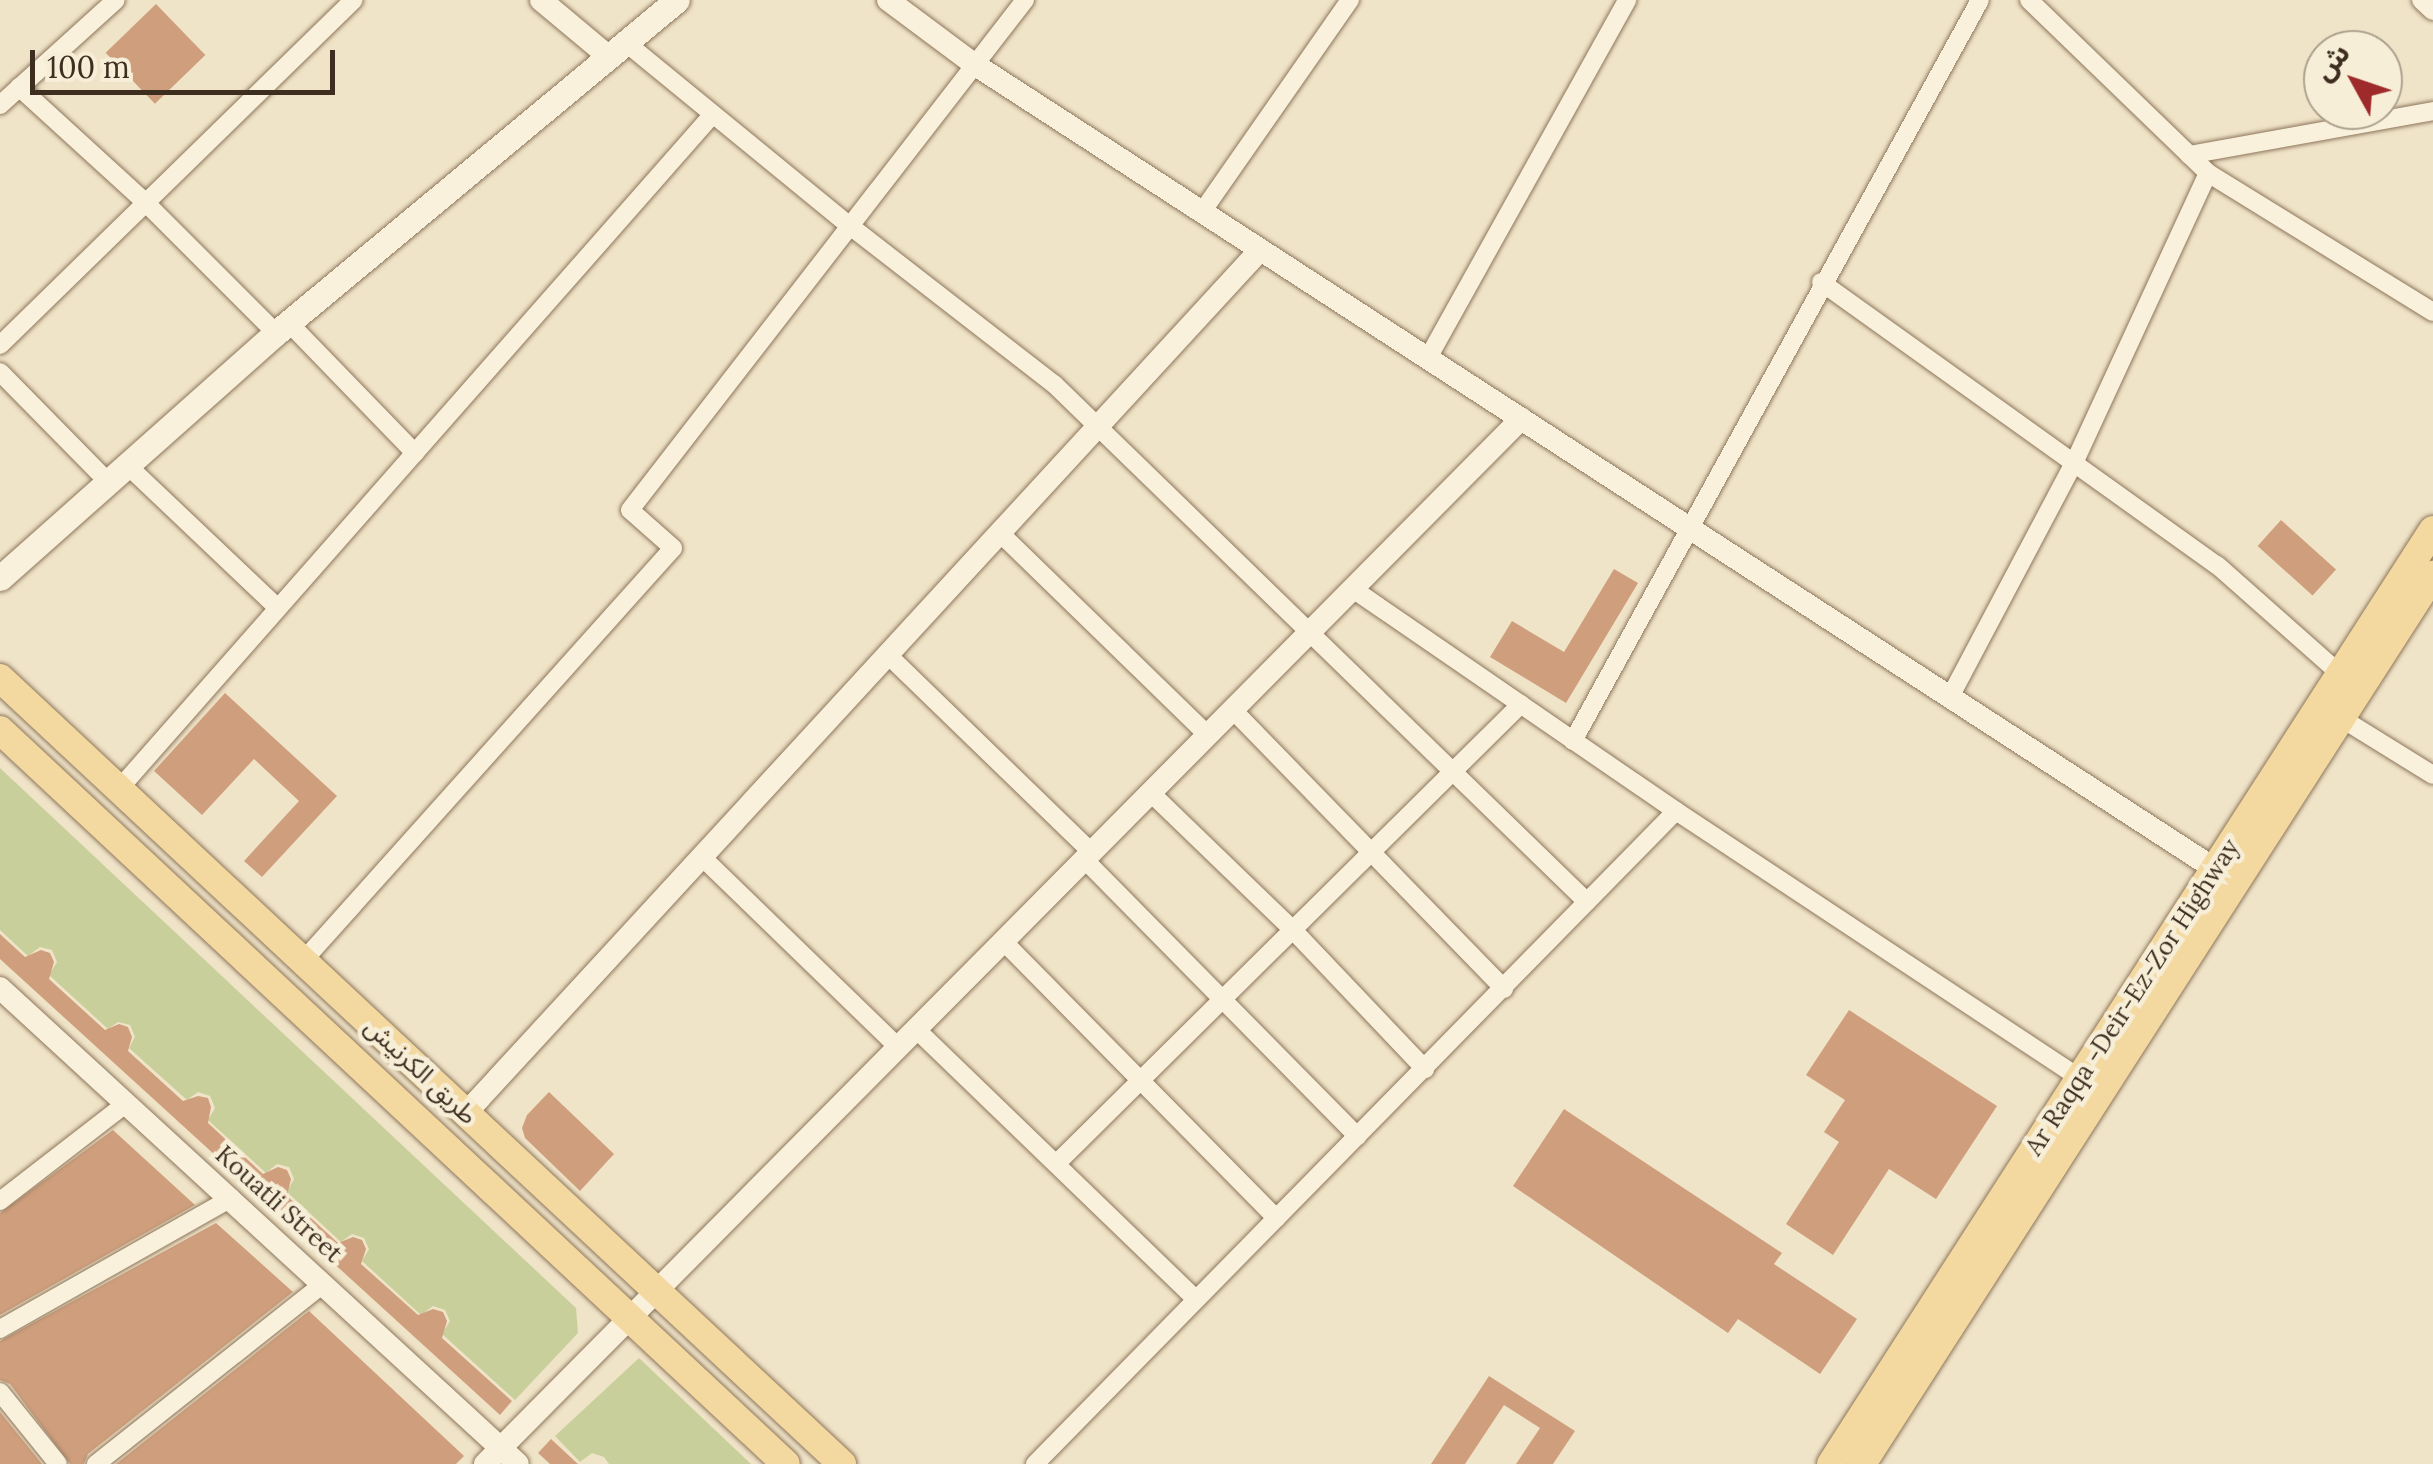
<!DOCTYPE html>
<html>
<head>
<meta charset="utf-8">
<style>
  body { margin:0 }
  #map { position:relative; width:2433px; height:1464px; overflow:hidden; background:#f0e4c8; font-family:Lora,"Noto Sans Arabic",serif }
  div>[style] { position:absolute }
  .green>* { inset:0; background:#c9cf9b }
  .building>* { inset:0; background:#cf9f7d; transform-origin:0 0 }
  .roads { filter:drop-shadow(0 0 2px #8d765c) drop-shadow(0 0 2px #8d765c) }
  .minor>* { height:18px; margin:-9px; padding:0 9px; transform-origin:9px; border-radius:9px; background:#faf1dc }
  .tertiary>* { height:22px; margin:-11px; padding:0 11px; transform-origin:11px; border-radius:11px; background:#faf1dc }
  .secondary>* { height:25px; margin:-12.5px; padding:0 12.5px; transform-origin:12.5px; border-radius:12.5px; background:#faf1dc }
  .primary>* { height:28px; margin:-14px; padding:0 14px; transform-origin:14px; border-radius:14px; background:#f3d9a0 }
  span { translate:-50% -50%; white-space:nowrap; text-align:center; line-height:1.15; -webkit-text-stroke:9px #f7eed8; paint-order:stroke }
  .street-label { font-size:25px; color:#3d2e20 }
  .north { position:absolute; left:2303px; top:30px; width:100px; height:100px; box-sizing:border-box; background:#f7eed8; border:2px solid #ada18e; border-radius:50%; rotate:310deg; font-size:28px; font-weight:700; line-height:40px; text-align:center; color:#3d2e20 }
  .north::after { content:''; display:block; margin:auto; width:35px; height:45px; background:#9e2a2b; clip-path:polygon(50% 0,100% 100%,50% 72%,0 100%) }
  .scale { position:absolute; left:30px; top:50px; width:305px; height:45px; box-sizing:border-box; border:5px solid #3d2e20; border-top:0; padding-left:12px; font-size:30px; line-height:35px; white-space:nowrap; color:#3d2e20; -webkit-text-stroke:8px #f7eed8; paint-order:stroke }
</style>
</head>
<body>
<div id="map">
  <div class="green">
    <i style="clip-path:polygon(0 768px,576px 1308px,578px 1333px,515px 1400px,442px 1334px,450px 1321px,445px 1310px,433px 1306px,421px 1315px,362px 1261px,369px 1249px,364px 1238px,352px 1234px,341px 1242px,287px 1192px,294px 1179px,289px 1167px,277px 1164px,266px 1173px,208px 1120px,215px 1108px,210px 1096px,198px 1092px,187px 1100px,129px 1048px,135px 1037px,130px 1025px,118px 1022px,108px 1029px,49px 975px,57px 962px,52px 950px,40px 947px,28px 956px,0 930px)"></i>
    <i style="clip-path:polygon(639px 1358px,751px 1464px,609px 1464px,604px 1457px,592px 1453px,580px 1462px,555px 1436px)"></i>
  </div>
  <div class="building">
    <i style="left:156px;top:4px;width:71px;height:70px;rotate:46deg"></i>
    <i style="left:2281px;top:520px;width:74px;height:35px;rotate:42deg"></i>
    <i style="clip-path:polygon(1614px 569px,1638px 583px,1566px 703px,1490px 657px,1512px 621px,1564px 652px)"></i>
    <i style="clip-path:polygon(225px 693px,337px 796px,262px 877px,244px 861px,299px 801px,254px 759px,202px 815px,154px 771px)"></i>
    <i style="clip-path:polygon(0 934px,25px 957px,41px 950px,50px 953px,54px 962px,49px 979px,105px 1030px,119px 1024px,128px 1027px,132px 1037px,128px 1051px,183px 1101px,198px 1096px,208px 1098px,211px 1107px,208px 1123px,263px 1174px,278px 1167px,287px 1170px,291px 1179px,287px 1196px,338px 1243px,353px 1237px,362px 1240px,366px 1249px,361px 1264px,418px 1315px,433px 1309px,443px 1312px,447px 1321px,442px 1338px,512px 1401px,500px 1415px,0 959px)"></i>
    <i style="clip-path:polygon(1849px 1010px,1997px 1106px,1936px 1199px,1889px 1169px,1833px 1255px,1786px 1224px,1839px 1142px,1824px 1132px,1845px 1100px,1806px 1075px)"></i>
    <i style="clip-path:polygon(549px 1092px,614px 1154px,580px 1191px,525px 1138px,522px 1128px,527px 1115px)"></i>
    <i style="clip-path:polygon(1564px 1109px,1782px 1253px,1774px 1264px,1857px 1319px,1820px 1374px,1738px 1319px,1728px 1333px,1513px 1186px)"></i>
    <i style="clip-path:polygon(113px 1130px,195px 1205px,0 1315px,0 1213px)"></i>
    <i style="clip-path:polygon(216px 1223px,293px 1292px,88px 1454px,84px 1464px,70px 1464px,10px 1384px,0 1380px,0 1341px)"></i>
    <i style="clip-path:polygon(309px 1311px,464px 1456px,456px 1464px,116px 1464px)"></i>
    <i style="clip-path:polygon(1489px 1376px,1575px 1431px,1553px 1464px,1516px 1464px,1540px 1428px,1504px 1405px,1465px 1464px,1431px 1464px)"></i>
    <i style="clip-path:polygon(0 1412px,42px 1464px,0 1464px)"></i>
    <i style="clip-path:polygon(551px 1439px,578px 1464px,550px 1464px,538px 1453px)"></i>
  </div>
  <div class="roads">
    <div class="minor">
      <i style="left:2029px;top:0;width:249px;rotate:44deg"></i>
      <i style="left:2208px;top:173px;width:264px;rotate:31.7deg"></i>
      <i style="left:2421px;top:0;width:16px;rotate:43deg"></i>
      <i style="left:625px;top:42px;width:291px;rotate:39.3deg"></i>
      <i style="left:850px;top:226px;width:258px;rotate:37.8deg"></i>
      <i style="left:1054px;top:384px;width:743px;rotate:44.18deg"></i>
      <i style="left:19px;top:87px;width:169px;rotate:42.4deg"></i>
      <i style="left:144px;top:201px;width:187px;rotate:45deg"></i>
      <i style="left:0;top:105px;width:156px;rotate:-42.2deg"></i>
      <i style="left:2189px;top:155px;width:248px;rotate:-10.2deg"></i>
      <i style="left:1202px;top:212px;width:259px;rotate:-55.1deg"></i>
      <i style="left:1821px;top:282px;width:487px;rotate:35.6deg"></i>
      <i style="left:2217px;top:565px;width:164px;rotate:41.5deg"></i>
      <i style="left:289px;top:323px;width:181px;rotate:45.9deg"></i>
      <i style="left:0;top:345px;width:494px;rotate:-44.3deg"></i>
      <i style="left:1428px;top:358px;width:410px;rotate:-60.9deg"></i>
      <i style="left:0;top:372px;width:153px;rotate:45.5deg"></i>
      <i style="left:126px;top:464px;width:209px;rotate:43.5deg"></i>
      <i style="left:1000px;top:533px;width:290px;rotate:44.2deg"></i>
      <i style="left:1353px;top:589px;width:392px;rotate:34.5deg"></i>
      <i style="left:1676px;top:811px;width:484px;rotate:33.5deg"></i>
      <i style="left:888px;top:655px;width:284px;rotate:44.1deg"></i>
      <i style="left:1950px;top:697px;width:265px;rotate:-62.1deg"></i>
      <i style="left:2074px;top:463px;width:319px;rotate:-65.2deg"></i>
      <i style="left:1233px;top:710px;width:389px;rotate:45.8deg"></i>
      <i style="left:2341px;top:718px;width:108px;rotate:31.8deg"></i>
      <i style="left:1573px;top:741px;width:845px;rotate:-61.22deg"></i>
      <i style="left:119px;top:789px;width:899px;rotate:-48.65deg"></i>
      <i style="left:1151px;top:793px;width:197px;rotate:44deg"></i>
      <i style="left:1293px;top:930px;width:192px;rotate:46.5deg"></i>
      <i style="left:702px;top:857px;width:274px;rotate:44.1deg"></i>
      <i style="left:1085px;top:860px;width:388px;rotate:45.4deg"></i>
      <i style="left:1004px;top:942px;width:388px;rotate:45.4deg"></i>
      <i style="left:303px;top:961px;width:554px;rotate:-48.14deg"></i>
      <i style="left:673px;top:548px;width:57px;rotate:-138.5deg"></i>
      <i style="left:630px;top:510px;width:645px;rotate:-52.24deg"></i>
      <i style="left:917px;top:1030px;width:386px;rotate:44deg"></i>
      <i style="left:1056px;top:1164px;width:654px;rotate:-44.69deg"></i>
      <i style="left:0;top:1201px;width:160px;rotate:-37.7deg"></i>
      <i style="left:0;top:1329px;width:266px;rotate:-29.5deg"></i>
      <i style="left:0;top:1392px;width:92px;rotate:51.1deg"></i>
      <i style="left:96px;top:1464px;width:291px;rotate:-38.4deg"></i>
      <i style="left:1035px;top:1464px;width:915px;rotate:-45.53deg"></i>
    </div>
    <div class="tertiary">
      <i style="left:541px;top:0;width:87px;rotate:39.9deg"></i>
      <i style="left:888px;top:0;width:107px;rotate:36.7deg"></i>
      <i style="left:974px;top:64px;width:1479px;rotate:32.97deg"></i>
      <i style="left:0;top:988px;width:703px;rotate:42.58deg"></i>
      <i style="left:466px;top:1113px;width:1173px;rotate:-47.38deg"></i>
      <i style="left:485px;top:1464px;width:1472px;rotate:-45.25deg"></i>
    </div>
    <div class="secondary">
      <i style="left:0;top:578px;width:369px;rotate:-41.6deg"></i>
      <i style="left:276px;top:333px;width:521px;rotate:-39.71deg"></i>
    </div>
    <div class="primary">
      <i style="left:0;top:678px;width:1152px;rotate:43.03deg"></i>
      <i style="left:0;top:730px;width:1075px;rotate:43.04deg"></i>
      <i style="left:1831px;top:1464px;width:1111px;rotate:-57.2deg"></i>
      <i style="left:1862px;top:1464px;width:1057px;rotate:-57.29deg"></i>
    </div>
  </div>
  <div class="street-label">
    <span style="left:2132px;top:997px;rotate:-57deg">Ar Raqqa -Deir-Ez-Zor Highway</span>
    <span style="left:421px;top:1071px;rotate:43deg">طريق الكرنيش</span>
    <span style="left:279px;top:1204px;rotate:42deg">Kouatli Street</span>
  </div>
  <div class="north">ش</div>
  <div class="scale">100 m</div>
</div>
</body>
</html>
